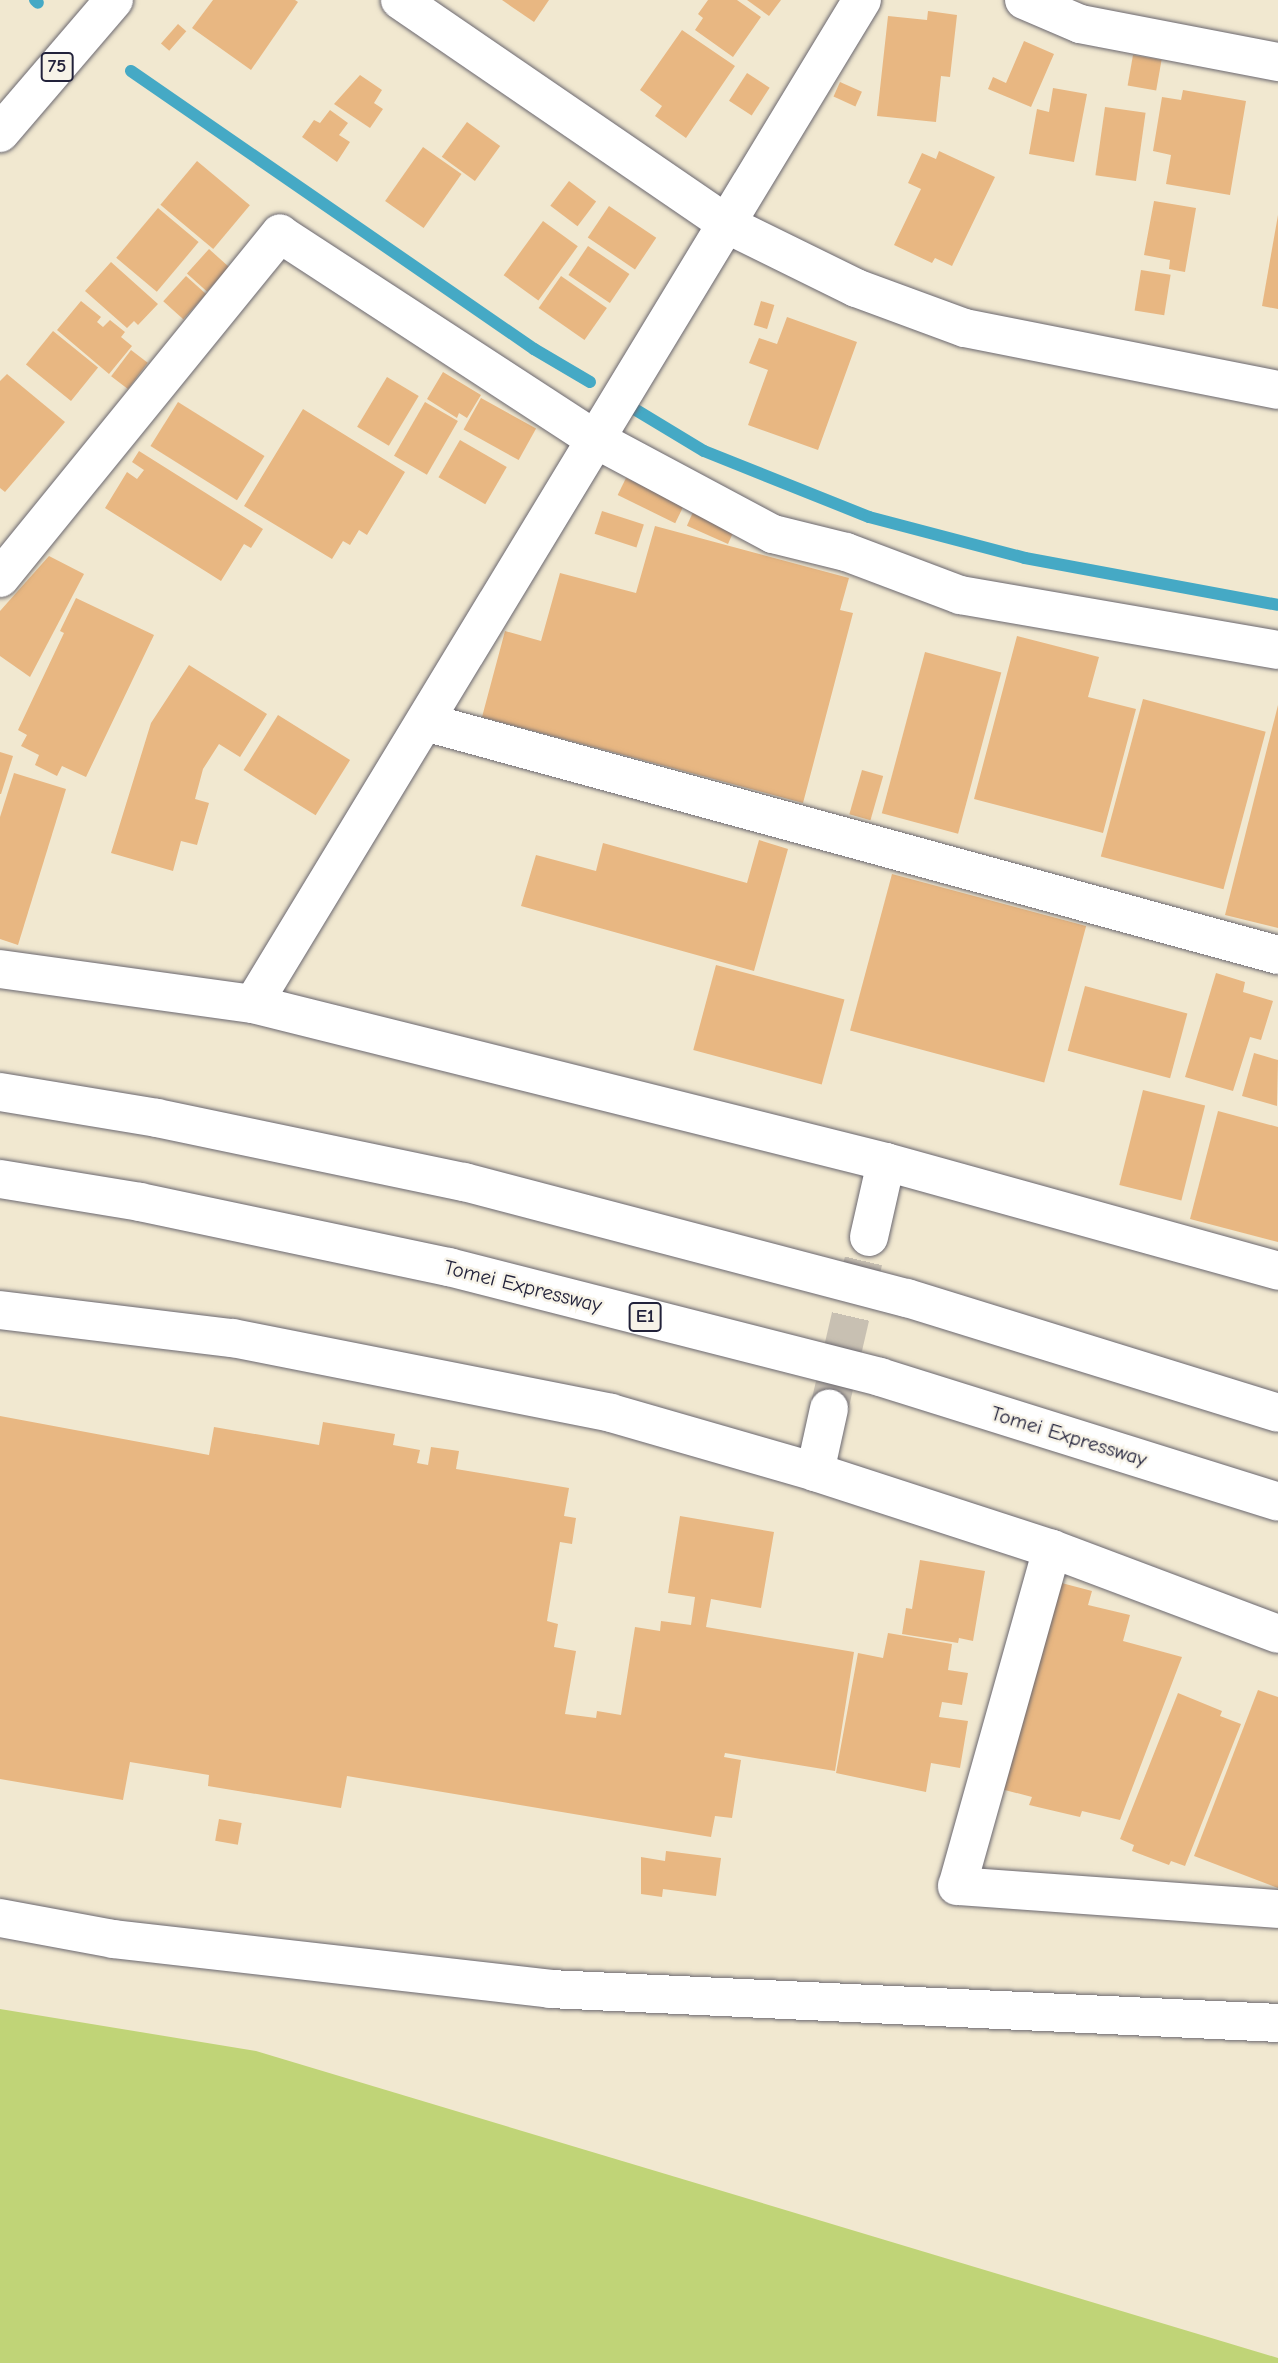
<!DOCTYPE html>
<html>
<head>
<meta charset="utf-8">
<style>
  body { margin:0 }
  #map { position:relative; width:1278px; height:2363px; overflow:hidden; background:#f1e8d0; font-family:"Comic Neue",sans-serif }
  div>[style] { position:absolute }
  .green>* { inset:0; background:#c0d477 }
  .stream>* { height:12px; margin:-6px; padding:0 6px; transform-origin:6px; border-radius:6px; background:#45a9c5 }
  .building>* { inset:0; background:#e8b782; transform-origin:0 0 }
  .minor-tunnel>* { height:38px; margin-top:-19px; transform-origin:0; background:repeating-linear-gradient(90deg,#c8c0b2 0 38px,transparent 0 57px) }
  .roads { filter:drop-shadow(0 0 2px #6a676f) drop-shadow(0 0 2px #6a676f) }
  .minor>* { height:38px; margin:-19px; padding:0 19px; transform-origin:19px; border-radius:19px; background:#fff }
  .major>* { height:38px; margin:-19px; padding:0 19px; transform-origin:19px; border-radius:19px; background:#fff }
  .highway>* { height:38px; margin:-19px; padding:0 19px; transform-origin:19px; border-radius:19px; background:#fff }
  span { translate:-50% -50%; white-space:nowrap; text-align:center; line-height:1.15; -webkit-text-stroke:5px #f7f3e8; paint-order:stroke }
  .shield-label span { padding:2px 5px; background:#f7f3e8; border:2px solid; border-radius:5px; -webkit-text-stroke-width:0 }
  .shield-label { font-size:19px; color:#22223b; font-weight:700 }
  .street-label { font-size:21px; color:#22223b }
</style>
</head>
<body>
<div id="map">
  <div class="green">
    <i style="clip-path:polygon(0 2009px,256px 2051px,1278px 2358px,1278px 2363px,0 2363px)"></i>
  </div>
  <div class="stream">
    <i style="left:35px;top:0;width:4px;rotate:45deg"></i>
    <i style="left:131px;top:71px;width:490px;rotate:34.6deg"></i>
    <i style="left:534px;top:349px;width:65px;rotate:30.5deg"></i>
    <i style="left:636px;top:410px;width:79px;rotate:31.1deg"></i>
    <i style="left:704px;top:451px;width:178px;rotate:21.8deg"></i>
    <i style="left:869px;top:517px;width:161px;rotate:14.7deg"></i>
    <i style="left:1025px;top:558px;width:257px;rotate:10.5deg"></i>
  </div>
  <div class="building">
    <i style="clip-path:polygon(213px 0,295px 0,298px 2px,251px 70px,192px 28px)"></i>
    <i style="clip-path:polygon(502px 0,549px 0,534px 22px)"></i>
    <i style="clip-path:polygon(708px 0,737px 0,761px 17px,733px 57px,695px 30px,703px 18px,698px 14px)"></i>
    <i style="clip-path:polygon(747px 0,781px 0,769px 16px)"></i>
    <i style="clip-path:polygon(928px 11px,957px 15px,950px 77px,941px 76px,936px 122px,877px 116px,888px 16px,927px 20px)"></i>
    <i style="left:178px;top:24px;width:11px;height:26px;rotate:41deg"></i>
    <i style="clip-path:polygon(682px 30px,735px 66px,686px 138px,655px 116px,662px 106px,640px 90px)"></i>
    <i style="clip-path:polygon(1024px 41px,1054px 54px,1031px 107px,988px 89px,993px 77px,1006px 83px)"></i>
    <i style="left:1133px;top:55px;width:29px;height:31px;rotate:10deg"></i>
    <i style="left:747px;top:73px;width:27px;height:33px;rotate:33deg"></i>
    <i style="clip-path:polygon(360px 75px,382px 90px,374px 103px,383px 109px,370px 128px,334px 104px)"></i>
    <i style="left:840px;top:82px;width:24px;height:16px;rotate:24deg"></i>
    <i style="clip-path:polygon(1053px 88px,1087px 94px,1074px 162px,1029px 154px,1037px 109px,1049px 112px)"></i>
    <i style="clip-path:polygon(1183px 90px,1246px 101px,1230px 195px,1166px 184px,1171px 155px,1153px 151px,1162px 97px,1181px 100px)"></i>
    <i style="left:1105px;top:107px;width:41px;height:69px;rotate:8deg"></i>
    <i style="clip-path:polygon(330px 110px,348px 123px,339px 135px,350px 142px,337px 162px,302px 137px,314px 120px,320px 123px)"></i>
    <i style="left:467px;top:122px;width:41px;height:43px;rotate:36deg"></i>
    <i style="left:423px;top:147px;width:47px;height:66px;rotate:35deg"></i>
    <i style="clip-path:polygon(939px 151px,995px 177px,952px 266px,935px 258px,932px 263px,894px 245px,921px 189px,908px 183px,922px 153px,936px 159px)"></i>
    <i style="left:197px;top:161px;width:69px;height:57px;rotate:40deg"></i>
    <i style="left:569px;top:181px;width:34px;height:31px;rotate:37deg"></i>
    <i style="clip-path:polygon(1154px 201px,1196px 208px,1185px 272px,1169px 269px,1170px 260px,1144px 255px)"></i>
    <i style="left:609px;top:206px;width:57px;height:38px;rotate:34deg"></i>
    <i style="left:158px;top:208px;width:53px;height:65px;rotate:40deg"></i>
    <i style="clip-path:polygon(1278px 215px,1278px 309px,1262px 306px)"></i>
    <i style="left:543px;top:221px;width:43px;height:67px;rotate:36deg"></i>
    <i style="left:588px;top:246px;width:50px;height:35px;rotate:34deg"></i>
    <i style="left:209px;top:249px;width:27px;height:33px;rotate:42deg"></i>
    <i style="clip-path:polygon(111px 262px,158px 304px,138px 325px,134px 321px,127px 328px,85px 291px)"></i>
    <i style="left:1141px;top:270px;width:30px;height:41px;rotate:9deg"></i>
    <i style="left:186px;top:276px;width:27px;height:34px;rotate:42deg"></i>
    <i style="left:561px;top:276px;width:56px;height:39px;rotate:35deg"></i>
    <i style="clip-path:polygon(81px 301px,101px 317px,97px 322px,103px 327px,110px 320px,125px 332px,121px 337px,132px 346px,109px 374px,57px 330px)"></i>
    <i style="left:761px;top:301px;width:14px;height:25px;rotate:17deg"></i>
    <i style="clip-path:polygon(787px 317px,857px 342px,818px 450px,748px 425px,768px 370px,749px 363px,759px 338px,777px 344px)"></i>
    <i style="left:53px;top:331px;width:58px;height:43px;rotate:39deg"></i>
    <i style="left:131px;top:350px;width:21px;height:33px;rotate:37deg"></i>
    <i style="clip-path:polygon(443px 372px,481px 395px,467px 418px,459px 413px,457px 418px,427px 399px)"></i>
    <i style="clip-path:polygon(7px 374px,65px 422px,5px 492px,0 488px,0 381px)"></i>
    <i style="left:387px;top:377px;width:37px;height:58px;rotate:31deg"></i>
    <i style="left:481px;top:398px;width:63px;height:36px;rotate:29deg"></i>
    <i style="left:178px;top:402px;width:102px;height:52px;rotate:32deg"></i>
    <i style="left:425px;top:402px;width:38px;height:62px;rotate:30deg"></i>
    <i style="clip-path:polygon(303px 409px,405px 472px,367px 535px,359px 530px,350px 545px,343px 541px,332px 559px,244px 506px)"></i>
    <i style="left:460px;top:440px;width:54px;height:43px;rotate:30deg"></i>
    <i style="clip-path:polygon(139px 451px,263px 529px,251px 548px,244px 544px,221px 581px,105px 508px,127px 472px,137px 479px,144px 470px,132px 462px)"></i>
    <i style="left:626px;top:478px;width:64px;height:19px;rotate:26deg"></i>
    <i style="left:602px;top:511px;width:44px;height:24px;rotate:18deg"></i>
    <i style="left:693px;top:512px;width:45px;height:15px;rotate:24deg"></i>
    <i style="clip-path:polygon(655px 526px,849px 578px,840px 610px,853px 613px,803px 803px,482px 717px,505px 631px,541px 641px,560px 573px,636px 593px)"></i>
    <i style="clip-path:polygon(49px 556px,84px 574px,30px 677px,0 656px,0 611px)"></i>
    <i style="clip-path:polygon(76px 598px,154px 635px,86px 777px,62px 766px,57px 776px,35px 765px,39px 755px,21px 746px,27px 735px,18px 730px,64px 633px,60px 631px)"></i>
    <i style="clip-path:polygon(1017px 636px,1099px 657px,1088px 697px,1136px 709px,1103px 833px,974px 799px)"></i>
    <i style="left:925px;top:652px;width:79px;height:167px;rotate:15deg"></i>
    <i style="clip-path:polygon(189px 665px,267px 714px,240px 757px,219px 744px,203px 769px,195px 799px,209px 803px,197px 845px,181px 841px,173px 871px,111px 853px,151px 723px)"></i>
    <i style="left:1143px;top:699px;width:127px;height:163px;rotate:15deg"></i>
    <i style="clip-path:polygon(1278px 705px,1278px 928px,1225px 915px)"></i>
    <i style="left:278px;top:715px;width:85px;height:65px;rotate:32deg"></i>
    <i style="clip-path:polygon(0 752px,13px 756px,1px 794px,0 794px)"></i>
    <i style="left:862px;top:770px;width:22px;height:46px;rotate:16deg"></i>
    <i style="clip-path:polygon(14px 773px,66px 789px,18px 945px,0 939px,0 817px)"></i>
    <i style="clip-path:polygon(759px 840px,788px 849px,754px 971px,521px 906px,536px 855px,596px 871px,603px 843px,747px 883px)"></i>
    <i style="left:892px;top:874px;width:201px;height:162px;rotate:15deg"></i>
    <i style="left:716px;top:965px;width:133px;height:88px;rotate:15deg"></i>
    <i style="clip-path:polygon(1216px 973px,1245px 982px,1243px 992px,1273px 1001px,1261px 1040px,1250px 1037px,1233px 1091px,1185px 1077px)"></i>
    <i style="left:1085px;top:986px;width:106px;height:67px;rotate:15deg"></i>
    <i style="clip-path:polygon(1254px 1053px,1278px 1060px,1277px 1106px,1242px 1096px)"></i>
    <i style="left:1143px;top:1090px;width:64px;height:98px;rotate:14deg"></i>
    <i style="clip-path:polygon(1218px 1111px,1278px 1127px,1278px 1242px,1190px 1219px)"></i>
    <i style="clip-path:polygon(0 1416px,209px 1455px,214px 1427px,319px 1445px,323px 1422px,395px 1434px,393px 1445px,420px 1450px,417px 1463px,428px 1465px,431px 1447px,459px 1451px,456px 1469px,569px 1488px,564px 1516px,576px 1518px,572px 1544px,560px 1542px,547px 1621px,558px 1624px,554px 1647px,576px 1651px,565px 1714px,596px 1718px,597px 1711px,621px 1715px,635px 1627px,660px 1631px,661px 1621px,691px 1625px,695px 1597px,668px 1593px,680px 1516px,774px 1532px,761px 1608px,711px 1599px,706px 1627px,854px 1652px,835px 1771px,725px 1753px,724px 1757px,741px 1760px,732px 1818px,715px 1816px,711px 1837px,347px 1776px,341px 1808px,208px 1786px,209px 1775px,130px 1762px,123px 1800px,0 1779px)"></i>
    <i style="clip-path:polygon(920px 1560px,985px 1571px,973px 1641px,959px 1638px,958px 1643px,902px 1634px,906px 1608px,912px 1609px)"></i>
    <i style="clip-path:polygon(1054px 1581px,1092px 1591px,1088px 1605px,1130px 1615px,1123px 1641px,1182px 1657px,1120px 1820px,1082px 1811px,1080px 1817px,1029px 1805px,1032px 1797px,1001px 1789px)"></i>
    <i style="clip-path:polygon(888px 1633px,952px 1644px,948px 1670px,968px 1673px,962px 1705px,942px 1702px,939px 1717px,968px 1721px,960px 1768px,931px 1763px,926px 1792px,836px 1773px,858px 1653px,883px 1658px)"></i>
    <i style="clip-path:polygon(1258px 1690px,1278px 1697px,1278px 1888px,1194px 1856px)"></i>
    <i style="clip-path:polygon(1178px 1693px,1222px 1711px,1220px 1716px,1241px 1724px,1185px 1866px,1171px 1861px,1169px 1865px,1132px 1851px,1134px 1845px,1120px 1839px)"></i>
    <i style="left:219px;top:1819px;width:23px;height:22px;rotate:10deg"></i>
    <i style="clip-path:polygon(666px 1851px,721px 1858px,716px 1896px,663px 1889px,662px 1897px,641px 1894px,641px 1857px,665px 1861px)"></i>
  </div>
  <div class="minor-tunnel">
    <i style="left:829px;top:1409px;width:177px;rotate:-76.9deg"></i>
  </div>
  <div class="roads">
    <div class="minor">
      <i style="left:400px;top:0;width:398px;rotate:34.4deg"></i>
      <i style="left:728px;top:225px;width:143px;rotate:26.2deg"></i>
      <i style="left:856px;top:288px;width:116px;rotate:20.2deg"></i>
      <i style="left:965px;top:328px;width:319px;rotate:11.2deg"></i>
      <i style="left:1024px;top:0;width:61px;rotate:23.2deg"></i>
      <i style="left:1080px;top:24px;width:202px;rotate:10.9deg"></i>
      <i style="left:0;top:578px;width:444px;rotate:-50.9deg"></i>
      <i style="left:280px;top:234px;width:376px;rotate:33.1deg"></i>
      <i style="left:595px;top:439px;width:202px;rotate:28.1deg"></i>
      <i style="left:773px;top:534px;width:75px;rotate:13.9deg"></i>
      <i style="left:846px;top:552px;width:122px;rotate:20.7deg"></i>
      <i style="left:960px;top:595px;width:323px;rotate:9.8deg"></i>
      <i style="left:425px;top:722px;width:884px;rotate:15.28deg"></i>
      <i style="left:0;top:969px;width:255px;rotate:7.9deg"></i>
      <i style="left:253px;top:1004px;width:652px;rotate:14.01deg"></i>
      <i style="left:886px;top:1162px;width:407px;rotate:15.5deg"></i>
      <i style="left:253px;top:1004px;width:1174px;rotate:-58.76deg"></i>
      <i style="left:869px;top:1237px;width:77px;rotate:-77.2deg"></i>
      <i style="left:0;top:1310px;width:235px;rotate:6.9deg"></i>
      <i style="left:233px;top:1338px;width:385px;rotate:11.2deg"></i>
      <i style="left:611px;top:1413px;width:212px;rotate:16.1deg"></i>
      <i style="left:815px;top:1472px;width:249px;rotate:18deg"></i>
      <i style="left:1052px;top:1549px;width:241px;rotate:20.6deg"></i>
      <i style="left:815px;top:1472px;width:65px;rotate:-77.5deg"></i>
      <i style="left:1052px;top:1549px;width:350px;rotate:105.7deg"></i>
      <i style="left:957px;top:1886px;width:322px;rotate:4.1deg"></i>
      <i style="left:0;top:1918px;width:115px;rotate:10.5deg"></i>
      <i style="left:113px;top:1939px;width:440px;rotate:6.5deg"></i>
      <i style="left:550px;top:1989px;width:729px;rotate:2.67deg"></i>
    </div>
    <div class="major">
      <i style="left:0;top:133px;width:175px;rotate:-49.4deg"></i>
    </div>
    <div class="highway">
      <i style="left:0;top:1092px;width:159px;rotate:9.4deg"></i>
      <i style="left:157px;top:1118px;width:314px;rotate:11.8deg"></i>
      <i style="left:464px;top:1182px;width:458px;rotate:14.7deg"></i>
      <i style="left:907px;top:1298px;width:388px;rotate:17.2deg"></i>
      <i style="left:0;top:1179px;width:142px;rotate:9.3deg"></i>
      <i style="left:140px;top:1202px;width:316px;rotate:11.9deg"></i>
      <i style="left:449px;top:1267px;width:445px;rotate:14.3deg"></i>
      <i style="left:880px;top:1377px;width:417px;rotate:17.4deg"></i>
    </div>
  </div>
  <div class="shield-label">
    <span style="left:57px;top:67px">75</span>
    <span style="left:645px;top:1317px">E1</span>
  </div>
  <div class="street-label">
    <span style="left:523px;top:1286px;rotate:14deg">Tomei Expressway</span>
    <span style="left:1069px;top:1436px;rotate:17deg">Tomei Expressway</span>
  </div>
</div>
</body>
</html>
